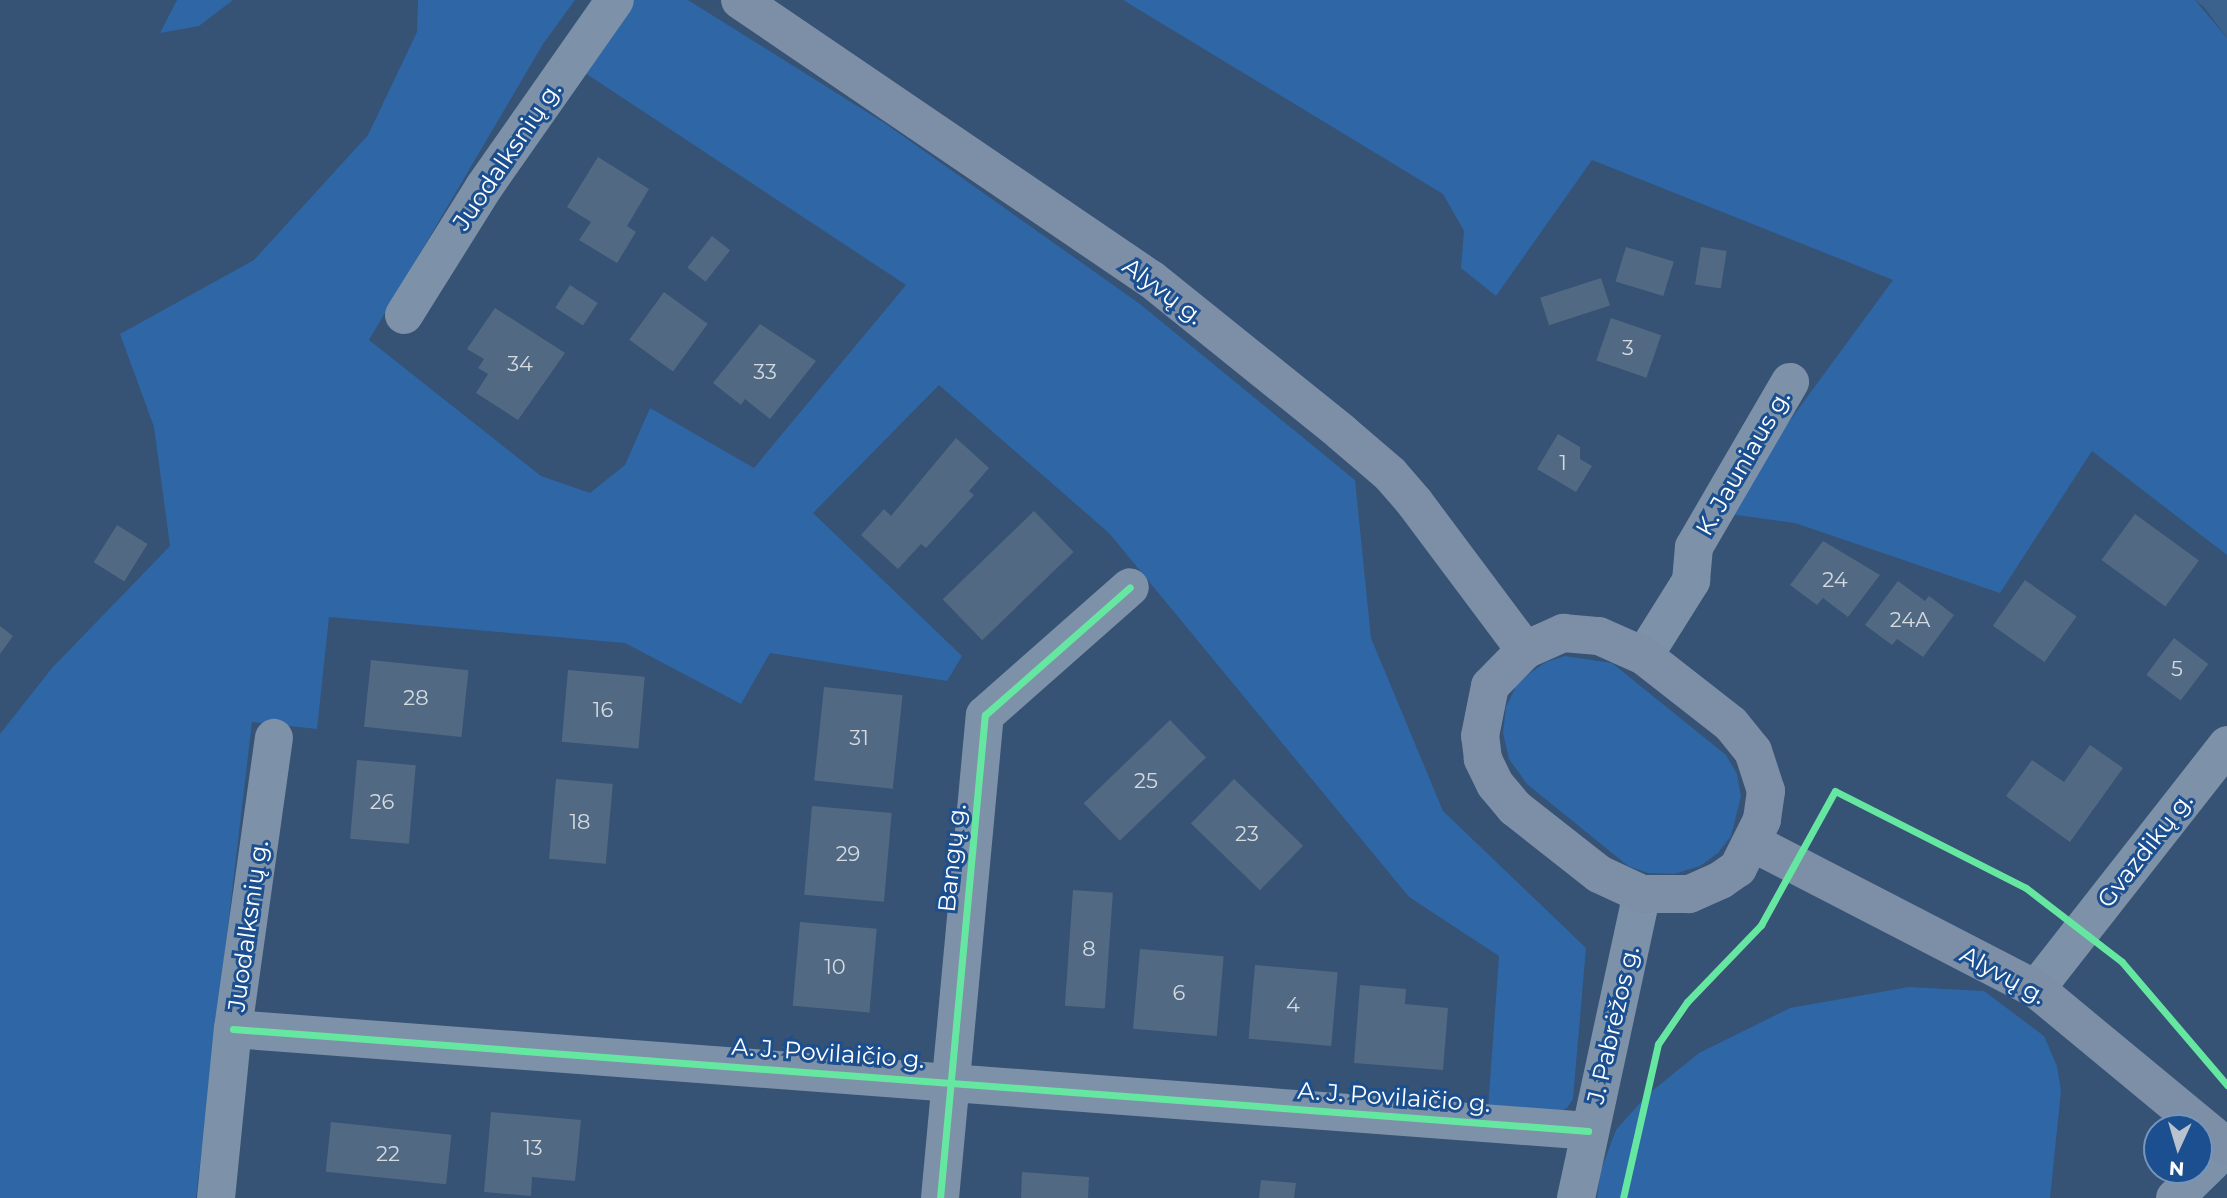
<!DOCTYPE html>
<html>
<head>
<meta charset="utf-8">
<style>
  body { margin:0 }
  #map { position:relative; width:2227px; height:1198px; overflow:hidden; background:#365274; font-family:Montserrat,sans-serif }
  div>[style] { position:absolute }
  .green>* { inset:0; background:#2f66a5 }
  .water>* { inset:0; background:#3b618d }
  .building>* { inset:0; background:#526984; transform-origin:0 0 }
  .minor>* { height:38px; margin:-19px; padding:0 19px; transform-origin:19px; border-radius:19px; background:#7d92a8 }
  .tertiary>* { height:38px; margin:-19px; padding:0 19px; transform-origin:19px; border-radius:19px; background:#7d92a8 }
  .primary>* { height:38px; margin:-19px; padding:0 19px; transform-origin:19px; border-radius:19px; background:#7d8ea7 }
  .cycleway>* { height:7px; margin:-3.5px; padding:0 3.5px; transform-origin:3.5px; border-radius:3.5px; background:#66e7a1 }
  span { translate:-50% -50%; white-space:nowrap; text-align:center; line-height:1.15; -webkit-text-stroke:6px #1b4f8f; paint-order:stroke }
  .number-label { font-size:21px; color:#d4dae0 }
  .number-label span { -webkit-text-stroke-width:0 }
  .street-label { font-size:24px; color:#fff }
  .north { position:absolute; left:2143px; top:1114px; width:70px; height:70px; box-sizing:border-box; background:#1b4f8f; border:2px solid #7695bc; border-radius:50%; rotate:184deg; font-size:19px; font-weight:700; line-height:28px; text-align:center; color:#fff }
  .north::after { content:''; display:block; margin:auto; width:24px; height:32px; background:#b9c2ce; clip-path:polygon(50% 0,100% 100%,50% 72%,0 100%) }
</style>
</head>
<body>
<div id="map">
  <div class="green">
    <i style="clip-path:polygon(177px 0,233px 0,199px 26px,160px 33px)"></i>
    <i style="clip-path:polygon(418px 0,575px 0,543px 44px,369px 340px,541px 476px,590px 493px,625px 465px,650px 408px,754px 468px,906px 285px,579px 69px,630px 0,688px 0,886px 124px,1140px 304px,1355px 480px,1371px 638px,1443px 811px,1586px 948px,1573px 1099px,1567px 1108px,1556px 1113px,1488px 1109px,1499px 956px,1409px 897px,1109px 533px,939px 385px,813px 513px,962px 656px,947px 681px,770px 653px,741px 704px,625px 643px,329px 617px,317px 729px,252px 722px,196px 1198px,0 1198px,0 734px,52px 668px,170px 546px,154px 427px,120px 334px,254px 260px,368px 135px,417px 32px)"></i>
    <i style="clip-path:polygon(1123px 0,2195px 0,2227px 38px,2227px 555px,2092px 451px,2000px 593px,1795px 523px,1722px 513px,1893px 280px,1592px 160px,1496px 296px,1461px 268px,1464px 231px,1443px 194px)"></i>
    <i style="clip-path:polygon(1565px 656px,1612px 663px,1726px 755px,1737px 774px,1741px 796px,1731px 836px,1718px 853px,1700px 866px,1674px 874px,1648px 873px,1628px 866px,1527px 784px,1509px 759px,1503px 733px,1506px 707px,1516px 686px,1530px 673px,1546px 662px)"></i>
    <i style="clip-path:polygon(1909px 987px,1984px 991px,2044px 1036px,2057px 1066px,2061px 1091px,2050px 1198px,1597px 1198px,1601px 1170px,1616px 1130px,1647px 1095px,1699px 1053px,1790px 1008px)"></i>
  </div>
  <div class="water">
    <i style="clip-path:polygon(2195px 0,2227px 0,2227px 38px,2204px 7px)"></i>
  </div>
  <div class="building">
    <i style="clip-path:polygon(598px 157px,649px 189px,627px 226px,636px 232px,617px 263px,579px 240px,591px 222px,567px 207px)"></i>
    <i style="left:712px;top:236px;width:23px;height:40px;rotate:38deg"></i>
    <i style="left:1626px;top:247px;width:50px;height:36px;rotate:17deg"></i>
    <i style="left:1701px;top:247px;width:26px;height:38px;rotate:9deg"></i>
    <i style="left:1601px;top:278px;width:29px;height:64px;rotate:72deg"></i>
    <i style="left:570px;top:285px;width:33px;height:27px;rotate:33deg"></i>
    <i style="left:664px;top:292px;width:54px;height:59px;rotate:36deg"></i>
    <i style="clip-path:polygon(495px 308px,565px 353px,518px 420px,476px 393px,488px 374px,478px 368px,484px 359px,467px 349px)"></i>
    <i style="left:1611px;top:318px;width:53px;height:45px;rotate:19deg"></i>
    <i style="clip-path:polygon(760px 324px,816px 361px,770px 419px,745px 399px,741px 405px,713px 383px)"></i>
    <i style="clip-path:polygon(1558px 434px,1580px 447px,1580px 459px,1592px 466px,1576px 492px,1537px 469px)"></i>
    <i style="clip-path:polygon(956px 438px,989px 468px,969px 491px,974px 495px,926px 548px,921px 544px,898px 569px,861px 535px,884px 509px,891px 516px)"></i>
    <i style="left:1034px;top:511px;width:57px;height:127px;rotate:46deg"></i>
    <i style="left:2135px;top:514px;width:79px;height:57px;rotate:36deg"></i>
    <i style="left:117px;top:525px;width:36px;height:44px;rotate:32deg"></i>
    <i style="clip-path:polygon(1823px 541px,1880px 575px,1848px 617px,1823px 598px,1817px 605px,1790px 585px)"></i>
    <i style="left:2025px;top:580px;width:63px;height:56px;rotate:35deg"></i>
    <i style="clip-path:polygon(1898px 581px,1925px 601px,1929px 596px,1954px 615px,1923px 657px,1897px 639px,1892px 645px,1865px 625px)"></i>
    <i style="clip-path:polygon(0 626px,13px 636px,0 654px)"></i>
    <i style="left:2174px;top:638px;width:43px;height:46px;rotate:37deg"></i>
    <i style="left:371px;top:660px;width:98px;height:67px;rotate:6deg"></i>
    <i style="left:568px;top:670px;width:77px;height:72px;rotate:5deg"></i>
    <i style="left:824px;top:687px;width:79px;height:94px;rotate:6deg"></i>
    <i style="left:1170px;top:720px;width:52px;height:120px;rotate:46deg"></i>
    <i style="clip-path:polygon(2090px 745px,2123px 768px,2070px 842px,2006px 796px,2032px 760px,2064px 782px)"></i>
    <i style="left:357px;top:760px;width:59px;height:79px;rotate:5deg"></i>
    <i style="left:556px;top:779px;width:57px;height:80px;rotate:5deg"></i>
    <i style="left:1234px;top:779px;width:96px;height:62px;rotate:44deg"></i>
    <i style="left:812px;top:806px;width:80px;height:89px;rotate:5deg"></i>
    <i style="left:1073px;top:890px;width:40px;height:116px;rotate:4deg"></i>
    <i style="left:800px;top:922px;width:77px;height:84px;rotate:5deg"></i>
    <i style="left:1140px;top:949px;width:84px;height:80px;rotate:5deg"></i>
    <i style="left:1255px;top:965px;width:83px;height:74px;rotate:5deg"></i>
    <i style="clip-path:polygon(1360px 985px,1406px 989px,1405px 1004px,1448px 1008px,1443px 1070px,1354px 1063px)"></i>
    <i style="clip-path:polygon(491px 1112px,581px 1120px,575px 1181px,532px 1177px,531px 1196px,484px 1192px)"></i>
    <i style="left:331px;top:1122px;width:121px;height:50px;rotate:6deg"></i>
    <i style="clip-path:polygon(1022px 1172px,1089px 1177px,1088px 1198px,1021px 1198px)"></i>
    <i style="clip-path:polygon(1261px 1180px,1296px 1183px,1294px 1198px,1259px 1198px)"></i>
  </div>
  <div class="minor">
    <i style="left:404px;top:315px;width:151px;rotate:-58deg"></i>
    <i style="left:484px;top:187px;width:228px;rotate:-55deg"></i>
    <i style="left:1644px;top:656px;width:89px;rotate:-57.9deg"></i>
    <i style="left:1691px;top:581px;width:34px;rotate:-85deg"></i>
    <i style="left:1694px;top:547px;width:191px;rotate:-59.8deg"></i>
    <i style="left:233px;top:1029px;width:1359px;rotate:4.3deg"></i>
    <i style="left:216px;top:1198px;width:170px;rotate:-84.3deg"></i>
    <i style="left:233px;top:1029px;width:294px;rotate:-82deg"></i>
    <i style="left:940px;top:1198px;width:485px;rotate:-84.7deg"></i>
    <i style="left:985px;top:715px;width:193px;rotate:-41.4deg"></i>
    <i style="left:2175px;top:1198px;width:73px;rotate:-44.4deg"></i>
  </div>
  <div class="tertiary">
    <i style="left:2036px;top:989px;width:310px;rotate:-51.9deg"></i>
    <i style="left:1576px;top:1198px;width:311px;rotate:-77.8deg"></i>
  </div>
  <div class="primary">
    <i style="left:740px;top:0;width:497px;rotate:34.2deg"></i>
    <i style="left:1151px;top:279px;width:244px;rotate:38.8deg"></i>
    <i style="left:1341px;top:432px;width:65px;rotate:40.6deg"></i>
    <i style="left:1390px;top:474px;width:38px;rotate:49deg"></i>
    <i style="left:1415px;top:503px;width:184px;rotate:53.2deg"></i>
    <i style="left:1563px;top:633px;width:36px;rotate:5deg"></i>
    <i style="left:1599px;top:636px;width:49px;rotate:24deg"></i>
    <i style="left:1644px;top:656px;width:110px;rotate:38deg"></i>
    <i style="left:1731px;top:724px;width:35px;rotate:51deg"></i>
    <i style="left:1753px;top:751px;width:42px;rotate:72deg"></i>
    <i style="left:1766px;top:791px;width:29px;rotate:98deg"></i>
    <i style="left:1762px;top:820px;width:54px;rotate:116.6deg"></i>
    <i style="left:1738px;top:868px;width:21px;rotate:145deg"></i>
    <i style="left:1721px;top:880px;width:35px;rotate:156deg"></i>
    <i style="left:1689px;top:894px;width:47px;rotate:180deg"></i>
    <i style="left:1642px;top:894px;width:47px;rotate:-155.1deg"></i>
    <i style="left:1599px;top:874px;width:107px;rotate:-141.8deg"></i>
    <i style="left:1515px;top:808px;width:31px;rotate:-130deg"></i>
    <i style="left:1495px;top:784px;width:28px;rotate:-116deg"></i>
    <i style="left:1483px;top:759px;width:23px;rotate:-97deg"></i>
    <i style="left:1480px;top:736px;width:51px;rotate:-78.7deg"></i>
    <i style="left:1490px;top:686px;width:50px;rotate:-45.8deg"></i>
    <i style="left:1525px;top:650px;width:42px;rotate:-24.1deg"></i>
    <i style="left:1753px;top:843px;width:318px;rotate:27.3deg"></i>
    <i style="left:2036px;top:989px;width:248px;rotate:39.6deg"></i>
  </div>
  <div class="cycleway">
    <i style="left:233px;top:1029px;width:1359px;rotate:4.3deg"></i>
    <i style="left:940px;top:1198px;width:485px;rotate:-84.7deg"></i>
    <i style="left:985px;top:715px;width:193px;rotate:-41.4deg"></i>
    <i style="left:1623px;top:1198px;width:158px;rotate:-77.2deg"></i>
    <i style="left:1658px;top:1044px;width:51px;rotate:-55.4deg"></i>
    <i style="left:1687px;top:1002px;width:107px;rotate:-46.1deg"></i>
    <i style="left:1761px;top:925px;width:153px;rotate:-61.1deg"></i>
    <i style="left:1835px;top:791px;width:214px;rotate:26.9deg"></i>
    <i style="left:2026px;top:888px;width:121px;rotate:37.6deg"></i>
    <i style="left:2122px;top:962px;width:162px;rotate:49.5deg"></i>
  </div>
  <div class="number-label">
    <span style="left:1628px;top:348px">3</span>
    <span style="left:520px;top:364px">34</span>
    <span style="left:765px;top:372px">33</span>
    <span style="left:1563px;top:463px">1</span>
    <span style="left:1835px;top:580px">24</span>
    <span style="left:1910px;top:620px">24A</span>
    <span style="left:2177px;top:669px">5</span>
    <span style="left:416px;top:698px">28</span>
    <span style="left:603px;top:710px">16</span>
    <span style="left:859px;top:738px">31</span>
    <span style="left:1146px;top:781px">25</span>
    <span style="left:382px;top:802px">26</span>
    <span style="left:580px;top:822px">18</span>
    <span style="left:1247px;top:834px">23</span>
    <span style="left:848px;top:854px">29</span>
    <span style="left:1089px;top:949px">8</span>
    <span style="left:835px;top:967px">10</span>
    <span style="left:1179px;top:993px">6</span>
    <span style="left:1293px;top:1005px">4</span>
    <span style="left:533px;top:1148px">13</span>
    <span style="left:388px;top:1154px">22</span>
  </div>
  <div class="street-label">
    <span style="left:507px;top:156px;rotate:-56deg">Juodalksnių g.</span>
    <span style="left:1163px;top:291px;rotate:37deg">Alyvų g.</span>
    <span style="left:1743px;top:463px;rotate:-60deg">K. Jauniaus g.</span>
    <span style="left:2145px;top:850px;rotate:-52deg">Gvazdikų g.</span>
    <span style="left:952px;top:858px;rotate:-84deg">Bangų g.</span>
    <span style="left:248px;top:926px;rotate:-82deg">Juodalksnių g.</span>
    <span style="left:2003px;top:975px;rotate:29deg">Alyvų g.</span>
    <span style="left:1613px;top:1025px;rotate:-77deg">J. Pabrėžos g.</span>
    <span style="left:828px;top:1053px;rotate:4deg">A. J. Povilaičio g.</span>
    <span style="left:1394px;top:1097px;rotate:4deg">A. J. Povilaičio g.</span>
  </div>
  <div class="north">N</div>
</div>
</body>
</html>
